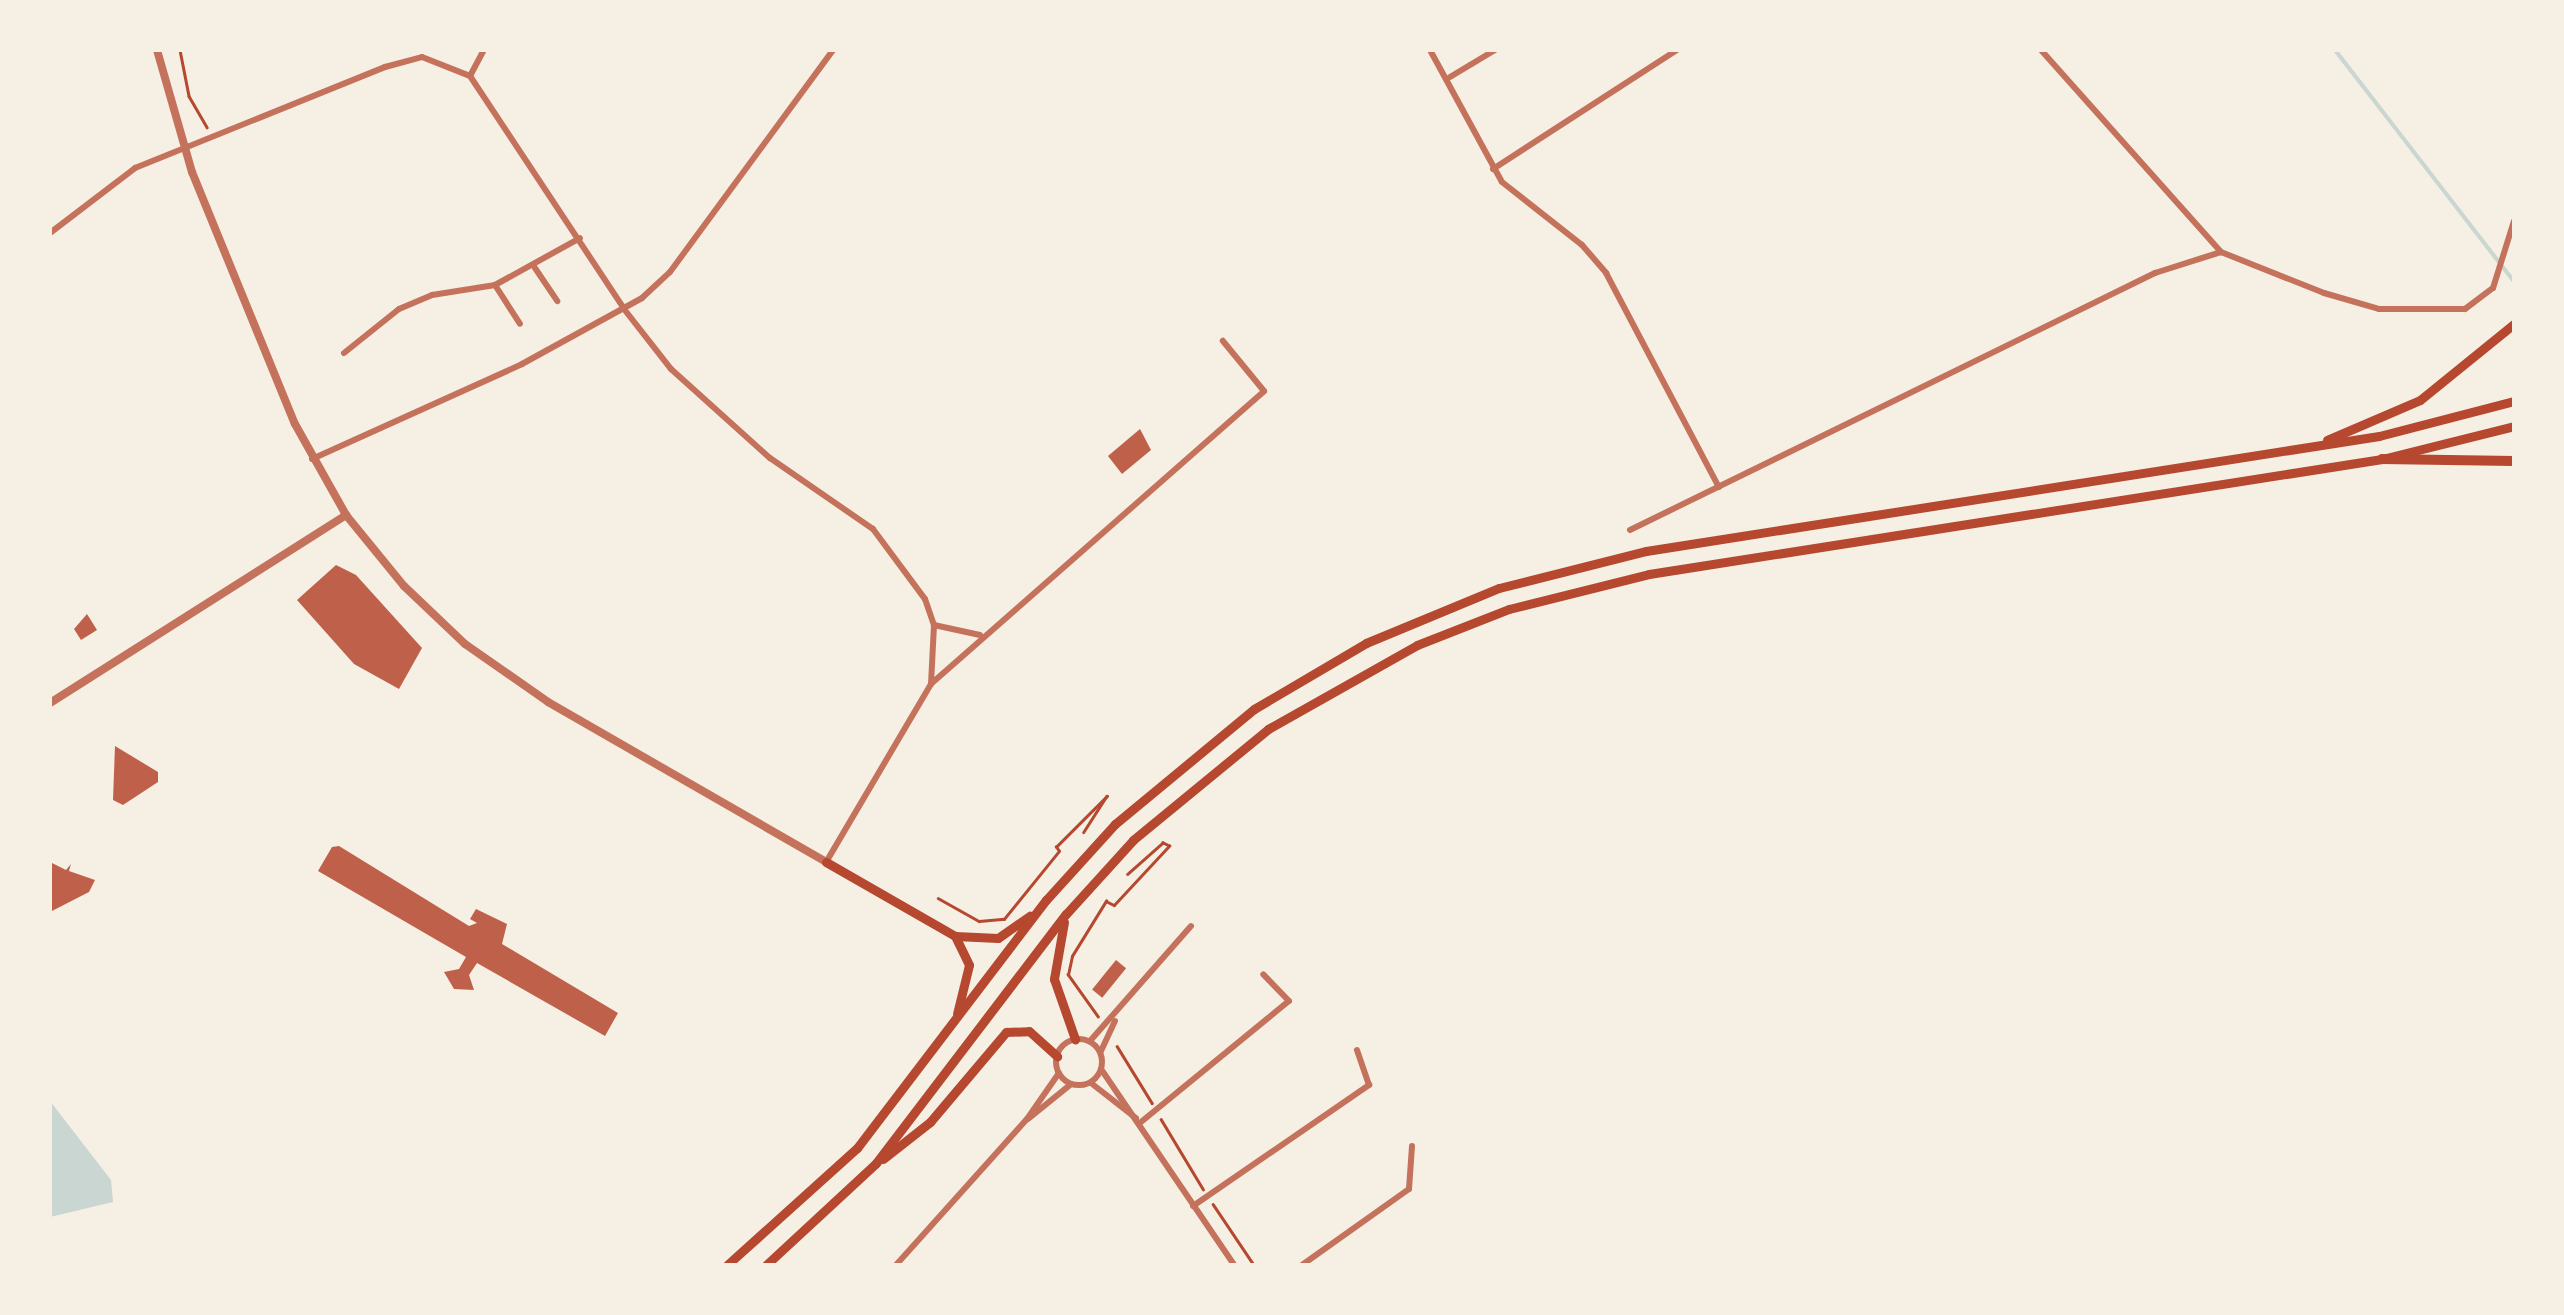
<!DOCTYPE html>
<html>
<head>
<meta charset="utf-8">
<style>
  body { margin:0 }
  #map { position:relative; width:2564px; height:1315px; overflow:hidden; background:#f6efe4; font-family:"Archivo Narrow",sans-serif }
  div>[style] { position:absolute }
  .water>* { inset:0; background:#c9d6d2 }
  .stream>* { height:4px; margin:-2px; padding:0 2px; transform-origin:2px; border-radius:2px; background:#c9d6d2 }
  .building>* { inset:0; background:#bf614a; transform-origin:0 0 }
  .path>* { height:2.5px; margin:-1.25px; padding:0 1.25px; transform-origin:1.25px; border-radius:1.25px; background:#b5482f }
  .minor>* { height:6px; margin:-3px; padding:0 3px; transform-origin:3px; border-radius:3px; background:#c5725c }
  .minor>.ring { margin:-3px; padding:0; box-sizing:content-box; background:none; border:6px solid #c5725c; border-radius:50% }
  .tertiary>* { height:8px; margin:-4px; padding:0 4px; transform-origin:4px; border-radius:4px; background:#c5725c }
  .primary>* { height:9px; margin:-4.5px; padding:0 4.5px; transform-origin:4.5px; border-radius:4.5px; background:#b5482f }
  .trunk>* { height:10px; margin:-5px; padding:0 5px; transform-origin:5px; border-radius:5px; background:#b5482f }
  span { translate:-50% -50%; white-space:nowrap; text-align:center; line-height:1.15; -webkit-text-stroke:10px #f6efe4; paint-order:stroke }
  .frame { position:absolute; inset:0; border:52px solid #f6efe4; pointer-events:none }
</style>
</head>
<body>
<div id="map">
  <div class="water">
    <i style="clip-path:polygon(50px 1101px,111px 1180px,113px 1202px,50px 1217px)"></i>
  </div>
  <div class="stream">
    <i style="left:2335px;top:50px;width:293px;rotate:52.3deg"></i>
  </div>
  <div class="building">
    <i style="clip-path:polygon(1140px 429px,1151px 450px,1122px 474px,1108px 456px)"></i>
    <i style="clip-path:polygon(336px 565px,356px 575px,422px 648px,399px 689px,354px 664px,297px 600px)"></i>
    <i style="clip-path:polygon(87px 614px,97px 630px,81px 640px,74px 629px)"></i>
    <i style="clip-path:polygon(115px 746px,158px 772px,158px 782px,123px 805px,113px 800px)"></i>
    <i style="clip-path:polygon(339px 846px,469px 926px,477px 923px,470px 919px,476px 909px,507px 924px,502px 944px,618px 1013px,605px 1036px,477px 963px,469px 975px,474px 990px,454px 989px,444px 972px,459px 969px,466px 957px,318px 871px,332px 847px)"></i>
    <i style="clip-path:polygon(50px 862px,66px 870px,71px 864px,69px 871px,95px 880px,89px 892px,50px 912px)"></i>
    <i style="left:1116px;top:960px;width:13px;height:38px;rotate:39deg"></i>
  </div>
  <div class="path">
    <i style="left:180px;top:50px;width:47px;rotate:78.9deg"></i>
    <i style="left:189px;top:96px;width:36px;rotate:60deg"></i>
    <i style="left:938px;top:898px;width:47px;rotate:29.3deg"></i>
    <i style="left:979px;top:921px;width:25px;rotate:-5deg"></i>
    <i style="left:1004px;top:919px;width:87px;rotate:-51deg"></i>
    <i style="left:1059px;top:851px;width:5px;rotate:-127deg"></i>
    <i style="left:1056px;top:847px;width:72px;rotate:-45deg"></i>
    <i style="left:1107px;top:796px;width:43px;rotate:122.6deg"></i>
    <i style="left:1098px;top:1017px;width:52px;rotate:-125.5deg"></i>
    <i style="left:1068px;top:975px;width:19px;rotate:-78deg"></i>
    <i style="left:1072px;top:956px;width:65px;rotate:-58.3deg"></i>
    <i style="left:1106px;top:901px;width:9px;rotate:27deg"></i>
    <i style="left:1114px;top:905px;width:81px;rotate:-47deg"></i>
    <i style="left:1169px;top:846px;width:7px;rotate:-153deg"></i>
    <i style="left:1163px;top:843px;width:47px;rotate:138.5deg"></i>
    <i style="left:1117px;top:1046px;width:67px;rotate:58.4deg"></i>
    <i style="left:1161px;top:1119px;width:82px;rotate:59deg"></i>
    <i style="left:1213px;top:1204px;width:73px;rotate:56.1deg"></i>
  </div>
  <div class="minor">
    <i style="left:1430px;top:50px;width:150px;rotate:61.4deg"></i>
    <i style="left:1502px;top:182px;width:102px;rotate:38.2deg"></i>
    <i style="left:1582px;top:245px;width:37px;rotate:49deg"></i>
    <i style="left:1606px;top:273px;width:242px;rotate:62.2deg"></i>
    <i style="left:2041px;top:50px;width:271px;rotate:48.3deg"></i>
    <i style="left:2221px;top:252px;width:111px;rotate:21.7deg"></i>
    <i style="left:2324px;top:293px;width:57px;rotate:16.2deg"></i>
    <i style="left:2379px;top:309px;width:86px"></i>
    <i style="left:2465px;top:309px;width:35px;rotate:-37deg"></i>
    <i style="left:2493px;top:288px;width:70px;rotate:-72.6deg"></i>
    <i style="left:470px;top:76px;width:30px;rotate:-62deg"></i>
    <i style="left:1450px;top:77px;width:52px;rotate:-31deg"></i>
    <i style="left:1493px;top:169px;width:219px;rotate:-32.9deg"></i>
    <i style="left:50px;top:233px;width:107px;rotate:-37.4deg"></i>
    <i style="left:135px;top:168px;width:270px;rotate:-22deg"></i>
    <i style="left:385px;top:67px;width:38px;rotate:-15deg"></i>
    <i style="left:422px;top:57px;width:52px;rotate:21.6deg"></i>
    <i style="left:470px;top:76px;width:279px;rotate:56.5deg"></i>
    <i style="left:624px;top:309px;width:76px;rotate:51.9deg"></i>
    <i style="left:671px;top:369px;width:133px;rotate:42deg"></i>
    <i style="left:770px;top:458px;width:125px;rotate:34.6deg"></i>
    <i style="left:873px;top:529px;width:87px;rotate:53.4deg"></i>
    <i style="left:925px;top:599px;width:28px;rotate:71deg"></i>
    <i style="left:934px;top:625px;width:59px;rotate:92.9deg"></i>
    <i style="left:931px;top:684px;width:207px;rotate:120.5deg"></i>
    <i style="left:535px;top:268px;width:40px;rotate:56deg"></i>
    <i style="left:495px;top:285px;width:46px;rotate:57.3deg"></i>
    <i style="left:344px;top:353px;width:70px;rotate:-38.7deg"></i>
    <i style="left:399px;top:309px;width:36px;rotate:-23deg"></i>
    <i style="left:432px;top:295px;width:64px;rotate:-9deg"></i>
    <i style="left:495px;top:285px;width:97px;rotate:-28.9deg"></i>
    <i style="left:312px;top:459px;width:230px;rotate:-24.3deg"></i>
    <i style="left:522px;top:364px;width:137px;rotate:-28.8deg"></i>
    <i style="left:642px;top:298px;width:38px;rotate:-43deg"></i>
    <i style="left:670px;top:272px;width:275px;rotate:-53.7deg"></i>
    <i style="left:1630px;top:530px;width:585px;rotate:-26.08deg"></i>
    <i style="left:2155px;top:273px;width:69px;rotate:-17.7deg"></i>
    <i style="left:934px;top:625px;width:47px;rotate:12.3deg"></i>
    <i style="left:932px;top:683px;width:442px;rotate:-41.3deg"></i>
    <i style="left:1264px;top:391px;width:65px;rotate:-129.4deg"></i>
    <i class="ring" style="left:1056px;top:1039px;width:40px;height:40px"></i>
    <i style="left:1090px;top:1041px;width:153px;rotate:-48.7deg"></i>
    <i style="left:1101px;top:1051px;width:33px;rotate:-65deg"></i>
    <i style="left:1101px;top:1069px;width:237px;rotate:55.8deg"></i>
    <i style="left:1091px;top:1083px;width:57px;rotate:37.9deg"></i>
    <i style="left:1028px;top:1119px;width:55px;rotate:-39.1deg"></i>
    <i style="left:1141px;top:1122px;width:191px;rotate:-39.3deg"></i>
    <i style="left:1289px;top:1001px;width:37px;rotate:-134deg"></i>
    <i style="left:1193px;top:1206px;width:214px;rotate:-34.5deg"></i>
    <i style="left:1369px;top:1085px;width:37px;rotate:-109deg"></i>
    <i style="left:896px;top:1265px;width:196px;rotate:-48.1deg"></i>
    <i style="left:1027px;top:1119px;width:56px;rotate:-55.2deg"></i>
    <i style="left:1302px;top:1265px;width:131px;rotate:-35.4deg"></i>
    <i style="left:1409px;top:1189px;width:43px;rotate:-86deg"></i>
  </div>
  <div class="tertiary">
    <i style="left:157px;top:50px;width:127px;rotate:74deg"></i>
    <i style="left:192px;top:172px;width:272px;rotate:67.8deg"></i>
    <i style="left:295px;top:424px;width:104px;rotate:60.7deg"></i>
    <i style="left:346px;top:515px;width:92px;rotate:50.8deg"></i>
    <i style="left:404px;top:586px;width:84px;rotate:43.6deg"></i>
    <i style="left:465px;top:644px;width:101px;rotate:34.9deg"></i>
    <i style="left:548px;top:702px;width:321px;rotate:29.9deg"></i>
    <i style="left:50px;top:703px;width:351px;rotate:-32.4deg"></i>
  </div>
  <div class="primary">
    <i style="left:2327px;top:440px;width:101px;rotate:-23.3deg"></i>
    <i style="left:2420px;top:400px;width:121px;rotate:-39deg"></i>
    <i style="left:826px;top:862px;width:149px;rotate:29.8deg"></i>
    <i style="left:955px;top:936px;width:43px;rotate:2.7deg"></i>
    <i style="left:998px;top:938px;width:39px;rotate:-35deg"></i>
    <i style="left:1064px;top:922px;width:58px;rotate:100deg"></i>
    <i style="left:1054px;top:979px;width:64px;rotate:70.7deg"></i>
    <i style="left:955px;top:936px;width:32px;rotate:64deg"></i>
    <i style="left:969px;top:965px;width:50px;rotate:103.8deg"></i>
    <i style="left:883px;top:1159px;width:60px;rotate:-38.2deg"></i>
    <i style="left:930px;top:1122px;width:118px;rotate:-49.8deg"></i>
    <i style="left:1006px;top:1032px;width:23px;rotate:-2deg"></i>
    <i style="left:1029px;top:1031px;width:38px;rotate:42deg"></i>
    <i style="left:727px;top:1265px;width:175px;rotate:-42deg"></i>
    <i style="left:857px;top:1148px;width:312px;rotate:-52.7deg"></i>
    <i style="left:1046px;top:900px;width:103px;rotate:-47.8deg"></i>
    <i style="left:1115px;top:824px;width:180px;rotate:-39.6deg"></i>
    <i style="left:1254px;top:709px;width:130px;rotate:-30.5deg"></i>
    <i style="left:1366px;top:643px;width:144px;rotate:-22.5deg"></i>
    <i style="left:1499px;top:588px;width:152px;rotate:-14.1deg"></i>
    <i style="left:1646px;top:551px;width:742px;rotate:-8.92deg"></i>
    <i style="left:2379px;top:436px;width:139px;rotate:-14.5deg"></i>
    <i style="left:766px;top:1265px;width:150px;rotate:-42.8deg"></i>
    <i style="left:876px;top:1163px;width:313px;rotate:-52.7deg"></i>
    <i style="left:1066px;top:914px;width:100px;rotate:-47.8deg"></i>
    <i style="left:1133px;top:840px;width:175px;rotate:-39.4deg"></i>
    <i style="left:1268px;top:729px;width:171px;rotate:-29.4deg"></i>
    <i style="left:1417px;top:645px;width:99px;rotate:-21.4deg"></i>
    <i style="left:1509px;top:609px;width:144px;rotate:-14deg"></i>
    <i style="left:1649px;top:574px;width:742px;rotate:-8.92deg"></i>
    <i style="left:2382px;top:459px;width:136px;rotate:-14deg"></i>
  </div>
  <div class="trunk">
    <i style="left:2382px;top:459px;width:132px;rotate:0.9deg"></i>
  </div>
  <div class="frame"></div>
</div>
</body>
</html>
